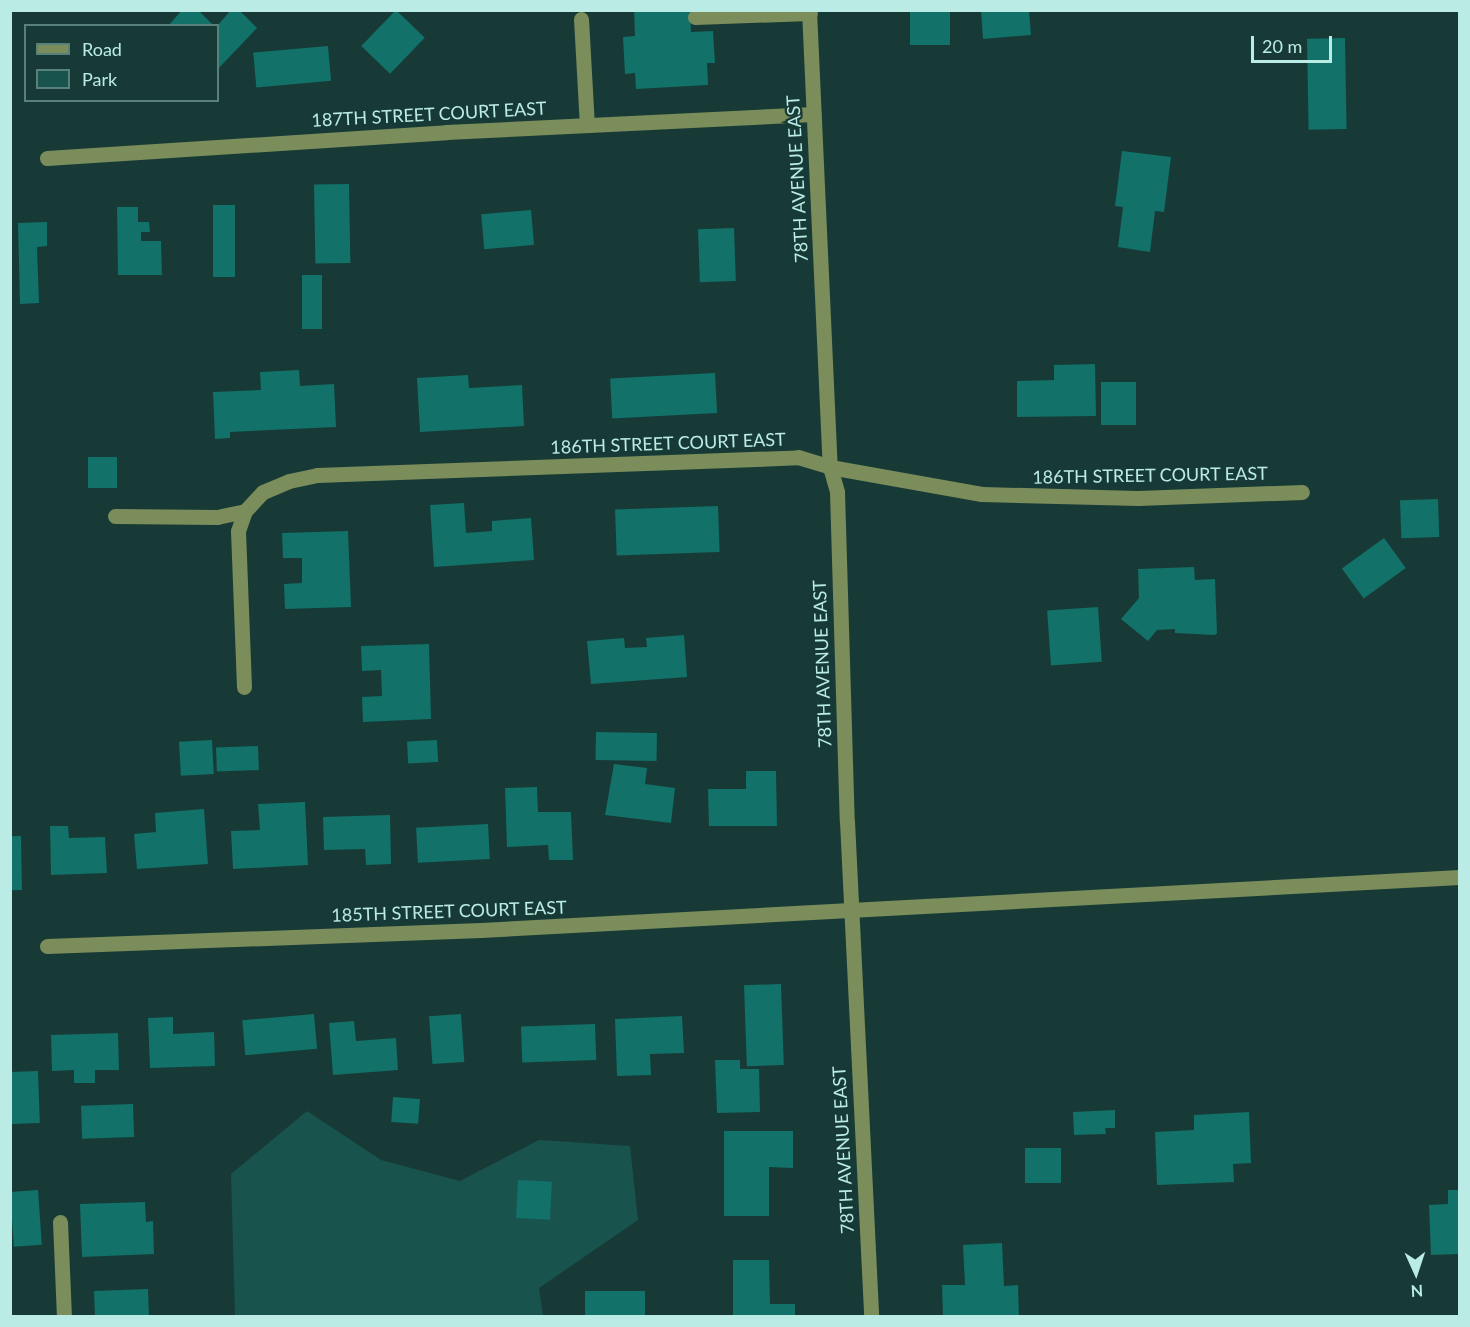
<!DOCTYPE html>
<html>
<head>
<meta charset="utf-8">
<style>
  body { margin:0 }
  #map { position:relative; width:1470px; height:1327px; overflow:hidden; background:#173a36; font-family:Lato,sans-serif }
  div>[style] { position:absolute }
  .green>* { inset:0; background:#19534d }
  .building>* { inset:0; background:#127168; transform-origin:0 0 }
  .minor>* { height:15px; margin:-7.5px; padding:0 7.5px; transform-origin:7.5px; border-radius:7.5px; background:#7a8d5a }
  span { translate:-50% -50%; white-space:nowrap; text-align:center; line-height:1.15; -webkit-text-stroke:4.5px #173a36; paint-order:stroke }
  .street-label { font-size:18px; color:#baebe4 }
  .frame { position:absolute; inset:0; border:12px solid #baebe4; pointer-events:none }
  .legend { position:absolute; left:24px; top:24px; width:195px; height:78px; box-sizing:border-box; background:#173a36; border:2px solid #58817c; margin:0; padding:8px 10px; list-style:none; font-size:18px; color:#baebe4 }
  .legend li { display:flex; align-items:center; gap:12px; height:30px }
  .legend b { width:30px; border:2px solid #58817c }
  .north { position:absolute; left:1386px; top:1243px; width:60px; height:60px; -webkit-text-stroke:4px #173a36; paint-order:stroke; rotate:177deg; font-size:16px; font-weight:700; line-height:24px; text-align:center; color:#baebe4 }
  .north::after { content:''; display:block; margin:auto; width:21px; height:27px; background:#baebe4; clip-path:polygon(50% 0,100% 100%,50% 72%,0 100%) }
  .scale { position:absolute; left:1251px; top:36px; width:81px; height:27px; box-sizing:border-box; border:3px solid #baebe4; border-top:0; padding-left:8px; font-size:18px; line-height:21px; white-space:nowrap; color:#baebe4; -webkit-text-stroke:4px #173a36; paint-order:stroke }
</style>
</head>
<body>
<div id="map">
  <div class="green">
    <i style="clip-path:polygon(307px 1111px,381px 1160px,460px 1181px,539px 1140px,630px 1146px,638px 1220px,539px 1288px,543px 1316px,235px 1316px,231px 1174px)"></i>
  </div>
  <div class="building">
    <i style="clip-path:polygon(182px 10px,198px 10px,214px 26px,168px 26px)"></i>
    <i style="clip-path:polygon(231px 10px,239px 10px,257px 28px,218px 69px,218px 25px)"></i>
    <i style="left:396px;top:10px;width:40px;height:50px;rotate:44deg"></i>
    <i style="clip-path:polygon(634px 10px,690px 10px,691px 32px,713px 31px,715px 63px,707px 63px,708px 85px,636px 89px,635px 73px,625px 74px,623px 37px,635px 36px)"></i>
    <i style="left:910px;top:10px;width:40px;height:35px"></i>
    <i style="clip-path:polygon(981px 10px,1029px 10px,1031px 35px,983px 39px)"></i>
    <i style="left:1345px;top:38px;width:91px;height:38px;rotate:89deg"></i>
    <i style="left:328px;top:46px;width:35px;height:75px;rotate:85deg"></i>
    <i style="clip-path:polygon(1122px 151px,1171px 157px,1164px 212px,1155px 211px,1150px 252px,1118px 247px,1123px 207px,1115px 206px)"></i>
    <i style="left:349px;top:184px;width:79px;height:35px;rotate:89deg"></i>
    <i style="left:213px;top:205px;width:22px;height:72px"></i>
    <i style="clip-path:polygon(117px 207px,138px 207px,138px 222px,149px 222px,150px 232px,141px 232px,141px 241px,161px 241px,162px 275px,118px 275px)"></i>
    <i style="left:531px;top:210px;width:35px;height:50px;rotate:85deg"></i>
    <i style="clip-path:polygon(47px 222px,47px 246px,37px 247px,39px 303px,20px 304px,18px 223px)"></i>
    <i style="left:734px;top:228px;width:53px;height:36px;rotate:88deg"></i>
    <i style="left:302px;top:275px;width:20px;height:54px"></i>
    <i style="clip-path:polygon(1095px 364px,1096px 416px,1017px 417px,1017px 381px,1054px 380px,1054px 365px)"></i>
    <i style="clip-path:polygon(299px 370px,300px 386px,334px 384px,336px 427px,230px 432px,230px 438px,215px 439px,213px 392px,261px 390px,260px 372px)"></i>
    <i style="left:715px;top:373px;width:40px;height:105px;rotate:87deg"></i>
    <i style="clip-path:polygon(468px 375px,469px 388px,522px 385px,524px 426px,420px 432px,417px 378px)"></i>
    <i style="left:1101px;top:382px;width:35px;height:43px"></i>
    <i style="left:117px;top:457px;width:31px;height:29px;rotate:90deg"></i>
    <i style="left:1438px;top:499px;width:38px;height:38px;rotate:88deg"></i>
    <i style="clip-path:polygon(464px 503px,466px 533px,492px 531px,492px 521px,531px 518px,534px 560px,434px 567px,430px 505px)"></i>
    <i style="left:718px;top:506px;width:46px;height:103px;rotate:88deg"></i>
    <i style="clip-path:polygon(348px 531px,351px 607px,285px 609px,284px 584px,302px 583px,302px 558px,283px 558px,282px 533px)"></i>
    <i style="left:1384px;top:538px;width:37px;height:52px;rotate:54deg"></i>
    <i style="clip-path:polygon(1194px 567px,1195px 580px,1215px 579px,1217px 633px,1215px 635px,1175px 633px,1175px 629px,1157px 630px,1148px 641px,1121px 619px,1139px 598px,1138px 569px)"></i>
    <i style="left:1098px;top:607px;width:55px;height:51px;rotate:86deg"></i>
    <i style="clip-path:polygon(684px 635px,687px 677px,591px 684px,587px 641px,624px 638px,625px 648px,647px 647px,646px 638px)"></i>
    <i style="clip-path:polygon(429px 644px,431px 719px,363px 722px,362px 697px,382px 696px,381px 670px,362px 671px,361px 646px)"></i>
    <i style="left:596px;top:732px;width:61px;height:28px;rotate:1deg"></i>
    <i style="left:212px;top:740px;width:34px;height:33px;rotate:87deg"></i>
    <i style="left:437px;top:740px;width:22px;height:30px;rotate:87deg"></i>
    <i style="left:258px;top:746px;width:24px;height:42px;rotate:88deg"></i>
    <i style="clip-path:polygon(614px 764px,647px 768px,645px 784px,675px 788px,671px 823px,605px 815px)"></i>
    <i style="clip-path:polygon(746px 771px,776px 771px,777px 826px,709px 826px,708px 789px,746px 789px)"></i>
    <i style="clip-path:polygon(537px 787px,538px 812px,571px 812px,573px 860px,549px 860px,548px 845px,507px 847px,505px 788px)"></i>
    <i style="clip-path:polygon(305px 802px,308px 865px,233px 869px,231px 831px,260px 830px,258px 804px)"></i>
    <i style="clip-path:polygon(204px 809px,208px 864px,137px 869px,134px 834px,156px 832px,155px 813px)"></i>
    <i style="clip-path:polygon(390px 815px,391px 864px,366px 865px,365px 849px,324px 850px,323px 817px)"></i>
    <i style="left:488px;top:824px;width:35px;height:72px;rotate:87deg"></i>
    <i style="clip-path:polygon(50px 826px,68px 826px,69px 838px,105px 837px,107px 873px,51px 875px)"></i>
    <i style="left:21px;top:836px;width:54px;height:11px;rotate:89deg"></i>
    <i style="left:781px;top:984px;width:81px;height:37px;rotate:88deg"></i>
    <i style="left:314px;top:1014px;width:35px;height:72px;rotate:85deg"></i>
    <i style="left:461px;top:1014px;width:48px;height:32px;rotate:86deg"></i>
    <i style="clip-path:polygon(682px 1016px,684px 1053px,650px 1054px,651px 1075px,617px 1076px,615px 1019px)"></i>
    <i style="clip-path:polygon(173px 1017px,173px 1034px,214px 1032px,215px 1066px,150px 1068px,148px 1018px)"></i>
    <i style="clip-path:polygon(354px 1021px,356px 1041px,396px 1038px,398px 1070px,333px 1075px,329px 1023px)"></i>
    <i style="left:595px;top:1024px;width:36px;height:74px;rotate:88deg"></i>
    <i style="clip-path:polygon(118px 1033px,119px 1070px,95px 1070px,95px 1083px,74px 1083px,74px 1070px,52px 1071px,51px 1035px)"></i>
    <i style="clip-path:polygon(715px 1060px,740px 1060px,740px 1069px,759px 1069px,760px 1112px,717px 1113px)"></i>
    <i style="left:38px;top:1071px;width:52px;height:28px;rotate:88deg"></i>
    <i style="left:393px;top:1097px;width:27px;height:25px;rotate:4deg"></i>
    <i style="left:133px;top:1104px;width:33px;height:52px;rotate:88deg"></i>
    <i style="clip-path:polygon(1115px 1110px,1115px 1128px,1105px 1128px,1106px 1134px,1074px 1135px,1073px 1112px)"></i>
    <i style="clip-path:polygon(1249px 1112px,1251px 1163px,1233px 1164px,1234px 1182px,1157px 1185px,1155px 1132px,1194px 1130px,1194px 1115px)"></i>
    <i style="clip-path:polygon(724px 1131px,793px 1131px,793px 1168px,769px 1167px,769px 1216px,724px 1216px)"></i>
    <i style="left:1025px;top:1148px;width:36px;height:35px"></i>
    <i style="left:518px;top:1180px;width:34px;height:38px;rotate:3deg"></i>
    <i style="left:38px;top:1190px;width:55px;height:28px;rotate:86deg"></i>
    <i style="clip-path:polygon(1448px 1190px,1460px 1190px,1460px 1254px,1431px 1255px,1429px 1205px,1448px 1204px)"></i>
    <i style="clip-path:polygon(145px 1202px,146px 1222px,153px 1221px,154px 1254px,82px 1257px,80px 1204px)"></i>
    <i style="clip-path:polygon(1002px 1243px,1004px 1286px,1018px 1285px,1019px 1316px,943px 1316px,942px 1285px,965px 1285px,963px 1245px)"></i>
    <i style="clip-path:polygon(733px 1260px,769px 1260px,770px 1304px,795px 1304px,795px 1316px,733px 1316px)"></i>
    <i style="left:148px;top:1289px;width:27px;height:54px;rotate:88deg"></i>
    <i style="left:645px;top:1291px;width:25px;height:60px;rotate:90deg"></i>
  </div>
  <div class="minor">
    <i style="left:809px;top:10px;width:457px;rotate:87.4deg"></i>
    <i style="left:830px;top:467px;width:26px;rotate:74deg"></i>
    <i style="left:837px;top:492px;width:329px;rotate:88.3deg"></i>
    <i style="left:847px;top:821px;width:496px;rotate:87.2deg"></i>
    <i style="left:695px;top:17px;width:115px;rotate:-2deg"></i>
    <i style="left:581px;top:19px;width:106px;rotate:86.8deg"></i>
    <i style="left:47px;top:158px;width:400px;rotate:-3.7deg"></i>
    <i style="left:446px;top:132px;width:368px;rotate:-2.8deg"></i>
    <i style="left:115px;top:516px;width:102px;rotate:0.6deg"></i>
    <i style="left:217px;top:517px;width:29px;rotate:-12deg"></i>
    <i style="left:245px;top:511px;width:26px;rotate:-47deg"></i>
    <i style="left:263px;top:492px;width:28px;rotate:-23deg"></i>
    <i style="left:289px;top:481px;width:29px;rotate:-12deg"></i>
    <i style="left:317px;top:475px;width:481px;rotate:-2.1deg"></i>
    <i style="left:798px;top:457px;width:34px;rotate:17deg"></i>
    <i style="left:830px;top:467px;width:154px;rotate:10.1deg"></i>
    <i style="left:982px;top:494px;width:156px;rotate:1.5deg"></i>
    <i style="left:1138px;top:498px;width:164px;rotate:-2.1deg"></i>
    <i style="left:244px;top:687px;width:156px;rotate:-92.2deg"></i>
    <i style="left:238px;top:531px;width:21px;rotate:-71deg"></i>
    <i style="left:47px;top:946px;width:434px;rotate:-2.1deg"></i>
    <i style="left:481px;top:930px;width:980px;rotate:-3.1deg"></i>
    <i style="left:60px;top:1222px;width:94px;rotate:87.6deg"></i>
  </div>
  <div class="street-label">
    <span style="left:429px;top:114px;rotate:-3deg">187TH STREET COURT EAST</span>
    <span style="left:797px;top:179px;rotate:-93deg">78TH AVENUE EAST</span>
    <span style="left:668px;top:443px;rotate:-2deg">186TH STREET COURT EAST</span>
    <span style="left:1150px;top:475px;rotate:-1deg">186TH STREET COURT EAST</span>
    <span style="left:822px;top:664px;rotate:-92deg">78TH AVENUE EAST</span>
    <span style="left:449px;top:911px;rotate:-2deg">185TH STREET COURT EAST</span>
    <span style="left:843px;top:1150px;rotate:-93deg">78TH AVENUE EAST</span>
  </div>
  <div class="frame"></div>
  <ul class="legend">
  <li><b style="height:8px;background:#7a8d5a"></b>Road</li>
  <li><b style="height:16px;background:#19534d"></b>Park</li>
  </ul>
  <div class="north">N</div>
  <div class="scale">20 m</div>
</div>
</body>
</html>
